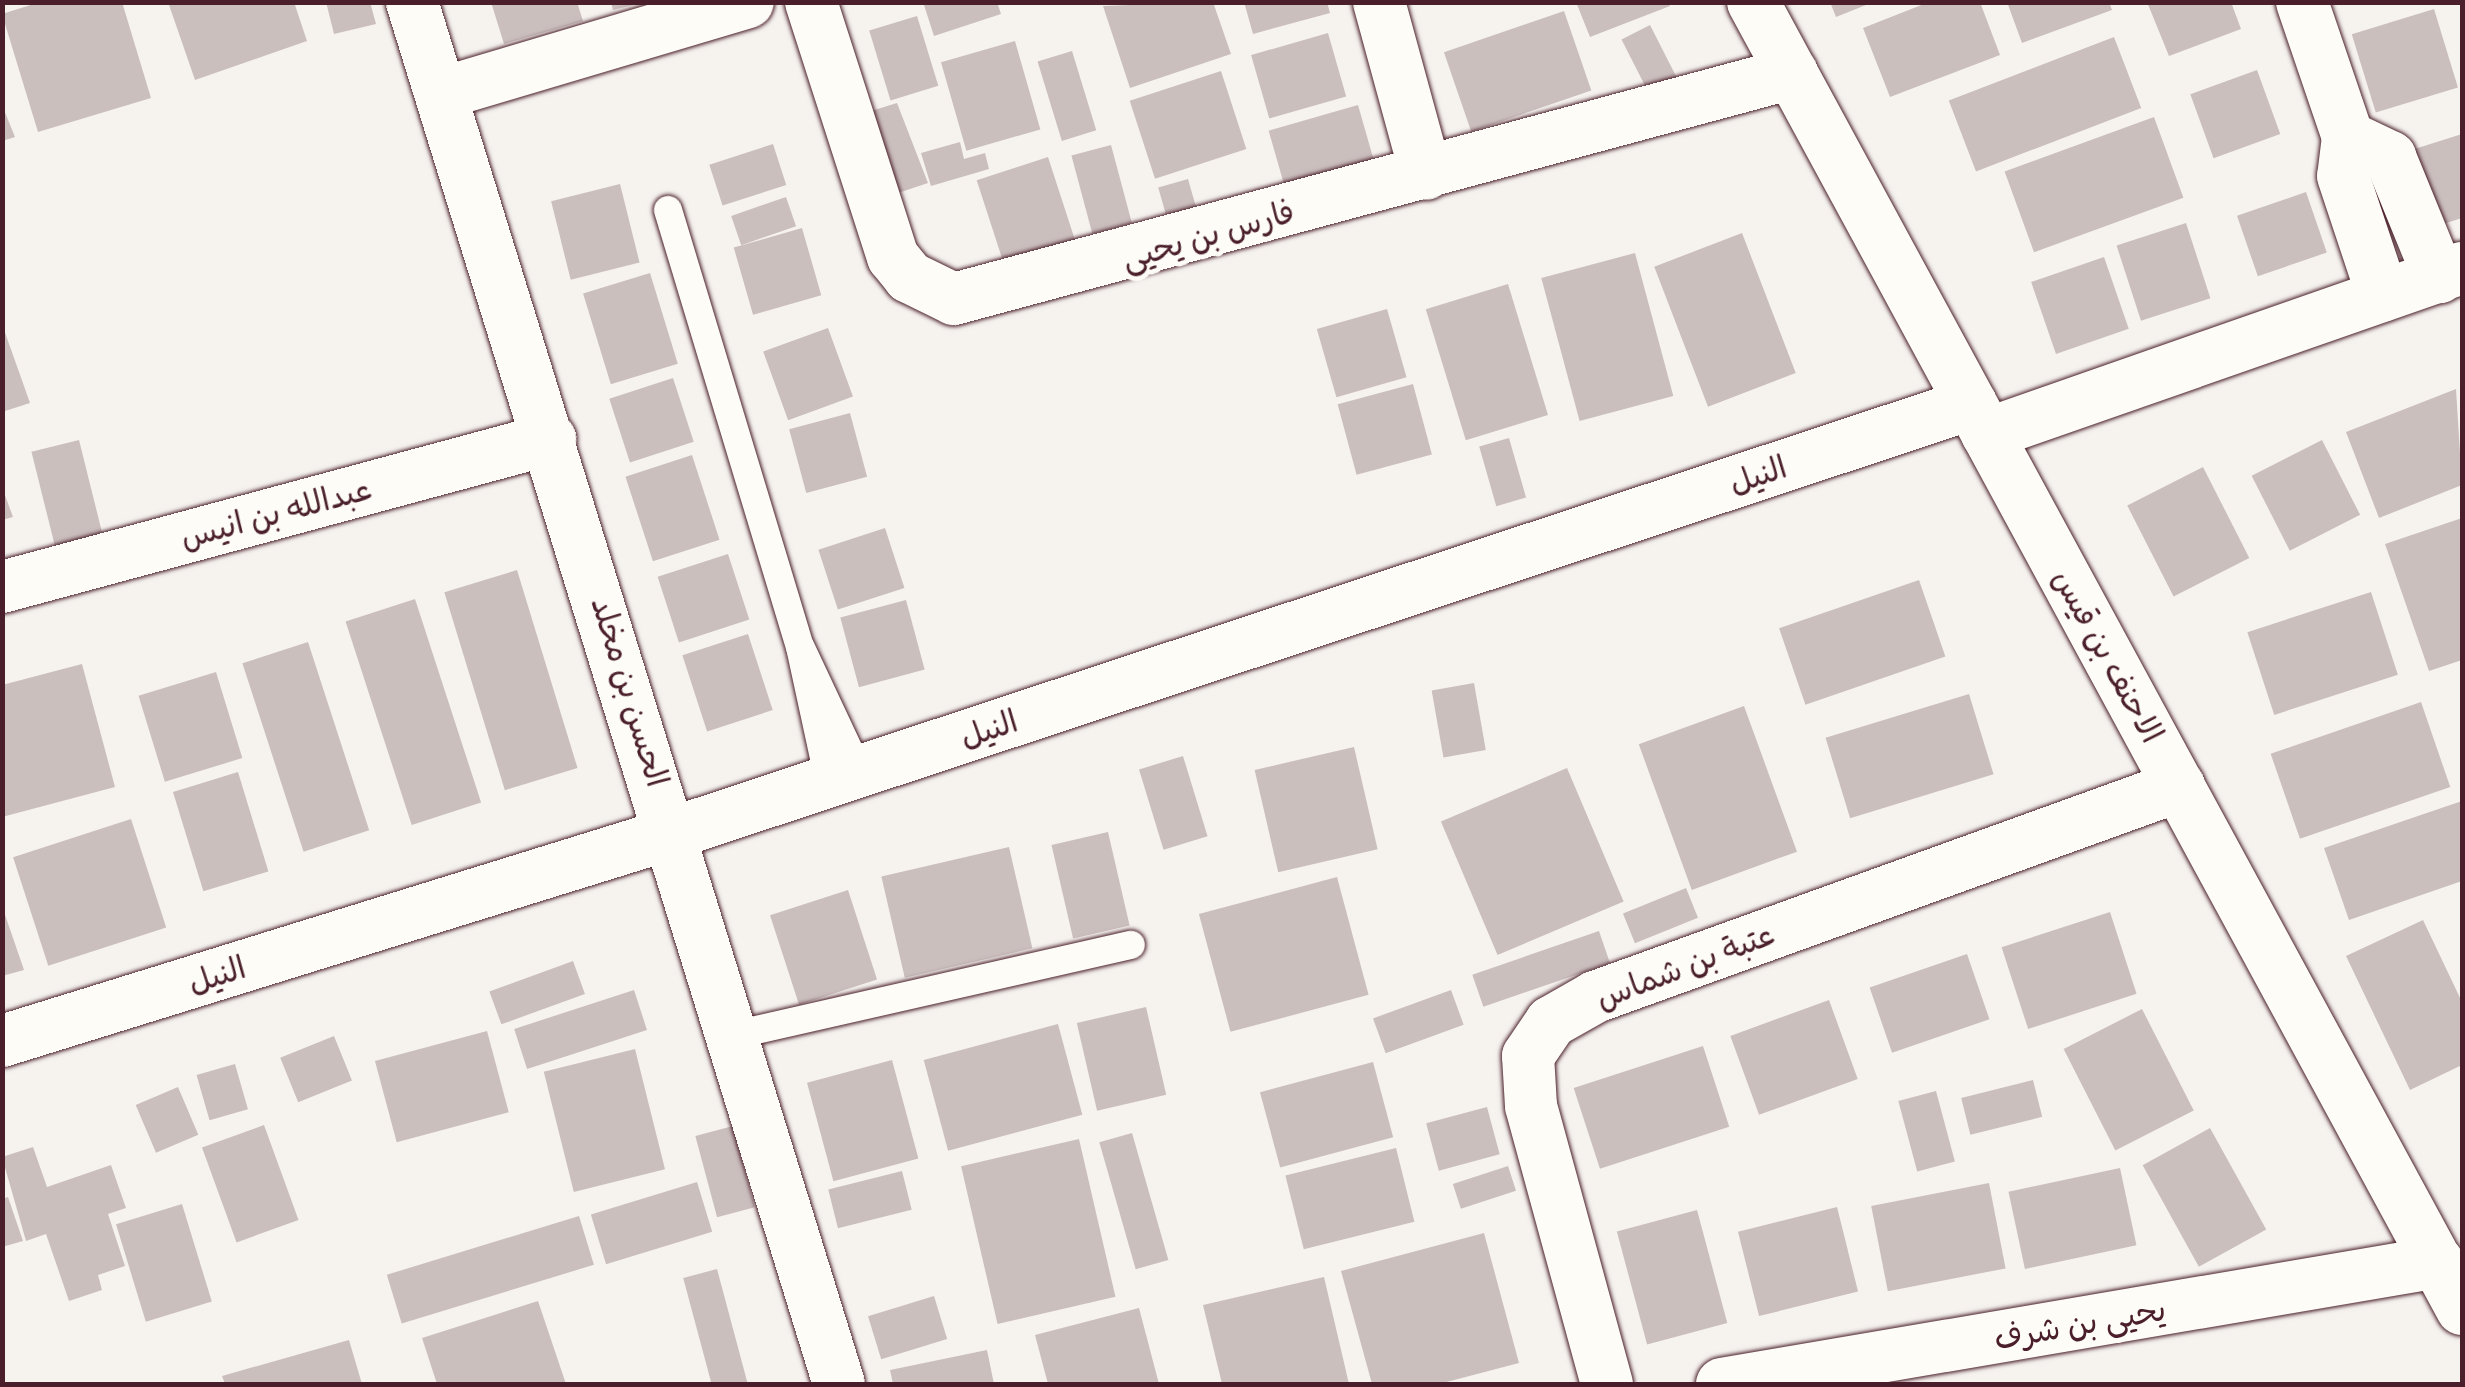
<!DOCTYPE html>
<html>
<head>
<meta charset="utf-8">
<style>
  body { margin:0 }
  #map { position:relative; width:2465px; height:1387px; overflow:hidden; background:#f6f3ef; font-family:"Patrick Hand","Playpen Sans Arabic",sans-serif }
  div>[style] { position:absolute }
  .building>* { inset:0; background:#cbbfbe; transform-origin:0 0 }
  .roads { filter:drop-shadow(0 0 2px #4a1f2b) drop-shadow(0 0 2px #4a1f2b) }
  .service>* { height:28px; margin:-14px; padding:0 14px; transform-origin:14px; border-radius:14px; background:#fdfcf7 }
  .minor>* { height:52px; margin:-26px; padding:0 26px; transform-origin:26px; border-radius:26px; background:#fdfcf7 }
  span { translate:-50% -50%; white-space:nowrap; text-align:center; line-height:1.15; -webkit-text-stroke:10px #fdfcf7; paint-order:stroke }
  .street-label { font-size:32px; color:#4a1f2b }
  .frame { position:absolute; inset:0; border:5px solid #4a1f2b; pointer-events:none }
</style>
</head>
<body>
<div id="map">
  <div class="building">
    <i style="clip-path:polygon(40px 2px,122px 2px,151px 98px,38px 132px,2px 14px)"></i>
    <i style="clip-path:polygon(168px 2px,294px 2px,307px 41px,195px 80px)"></i>
    <i style="clip-path:polygon(326px 2px,370px 2px,376px 24px,334px 34px)"></i>
    <i style="clip-path:polygon(491px 2px,577px 2px,583px 21px,504px 44px)"></i>
    <i style="clip-path:polygon(611px 2px,637px 2px,637px 4px,613px 10px)"></i>
    <i style="clip-path:polygon(923px 2px,997px 2px,1001px 14px,934px 36px)"></i>
    <i style="clip-path:polygon(1213px 2px,1231px 54px,1130px 88px,1103px 6px)"></i>
    <i style="clip-path:polygon(1244px 2px,1327px 2px,1330px 13px,1253px 34px)"></i>
    <i style="clip-path:polygon(1576px 2px,1668px 2px,1670px 6px,1590px 37px)"></i>
    <i style="clip-path:polygon(1830px 2px,1871px 2px,1871px 3px,1836px 17px)"></i>
    <i style="clip-path:polygon(1929px 2px,1980px 2px,2000px 55px,1890px 97px,1863px 28px)"></i>
    <i style="clip-path:polygon(2007px 2px,2109px 2px,2112px 10px,2022px 43px)"></i>
    <i style="clip-path:polygon(2147px 2px,2231px 2px,2241px 29px,2169px 56px)"></i>
    <i style="left:2434px;top:9px;width:82px;height:86px;rotate:73deg"></i>
    <i style="left:1564px;top:11px;width:84px;height:127px;rotate:71deg"></i>
    <i style="left:917px;top:16px;width:73px;height:50px;rotate:73deg"></i>
    <i style="left:1650px;top:25px;width:67px;height:32px;rotate:63deg"></i>
    <i style="left:1328px;top:33px;width:66px;height:80px;rotate:74deg"></i>
    <i style="left:2114px;top:37px;width:76px;height:177px;rotate:69deg"></i>
    <i style="left:1015px;top:41px;width:92px;height:77px;rotate:74deg"></i>
    <i style="left:1072px;top:51px;width:83px;height:36px;rotate:73deg"></i>
    <i style="left:2257px;top:70px;width:68px;height:71px;rotate:70deg"></i>
    <i style="left:1221px;top:71px;width:82px;height:96px;rotate:72deg"></i>
    <i style="clip-path:polygon(897px 103px,928px 183px,898px 193px,871px 111px)"></i>
    <i style="clip-path:polygon(2px 105px,15px 137px,2px 141px)"></i>
    <i style="left:1358px;top:105px;width:73px;height:93px;rotate:74deg"></i>
    <i style="left:2154px;top:117px;width:86px;height:159px;rotate:70deg"></i>
    <i style="clip-path:polygon(2462px 134px,2462px 218px,2431px 228px,2405px 152px)"></i>
    <i style="clip-path:polygon(960px 142px,964px 159px,985px 153px,989px 169px,931px 186px,921px 153px)"></i>
    <i style="left:773px;top:144px;width:43px;height:67px;rotate:72deg"></i>
    <i style="left:1111px;top:145px;width:81px;height:41px;rotate:75deg"></i>
    <i style="left:1048px;top:157px;width:100px;height:75px;rotate:72deg"></i>
    <i style="left:1188px;top:179px;width:54px;height:31px;rotate:74deg"></i>
    <i style="left:620px;top:184px;width:81px;height:71px;rotate:76deg"></i>
    <i style="left:2306px;top:192px;width:64px;height:73px;rotate:71deg"></i>
    <i style="left:786px;top:197px;width:31px;height:58px;rotate:71deg"></i>
    <i style="left:2186px;top:223px;width:79px;height:73px;rotate:72deg"></i>
    <i style="left:802px;top:228px;width:70px;height:71px;rotate:74deg"></i>
    <i style="left:1742px;top:233px;width:150px;height:94px;rotate:69deg"></i>
    <i style="left:1635px;top:253px;width:148px;height:97px;rotate:75deg"></i>
    <i style="left:2104px;top:257px;width:76px;height:77px;rotate:71deg"></i>
    <i style="left:650px;top:273px;width:95px;height:70px;rotate:73deg"></i>
    <i style="left:1508px;top:284px;width:137px;height:86px;rotate:73deg"></i>
    <i style="left:1387px;top:309px;width:71px;height:73px;rotate:74deg"></i>
    <i style="clip-path:polygon(2px 324px,30px 403px,2px 412px)"></i>
    <i style="left:828px;top:328px;width:73px;height:69px;rotate:70deg"></i>
    <i style="left:673px;top:378px;width:67px;height:67px;rotate:72deg"></i>
    <i style="left:1413px;top:384px;width:73px;height:78px;rotate:75deg"></i>
    <i style="clip-path:polygon(2456px 389px,2462px 485px,2379px 518px,2346px 432px)"></i>
    <i style="left:850px;top:413px;width:66px;height:63px;rotate:75deg"></i>
    <i style="left:1509px;top:438px;width:62px;height:31px;rotate:74deg"></i>
    <i style="left:79px;top:440px;width:110px;height:49px;rotate:76deg"></i>
    <i style="left:2322px;top:440px;width:84px;height:79px;rotate:63deg"></i>
    <i style="left:692px;top:455px;width:89px;height:70px;rotate:72deg"></i>
    <i style="left:2203px;top:467px;width:102px;height:85px;rotate:63deg"></i>
    <i style="clip-path:polygon(2px 487px,13px 517px,2px 520px)"></i>
    <i style="clip-path:polygon(2462px 518px,2462px 660px,2429px 671px,2385px 544px)"></i>
    <i style="left:885px;top:528px;width:63px;height:70px;rotate:72deg"></i>
    <i style="left:728px;top:554px;width:69px;height:74px;rotate:72deg"></i>
    <i style="left:517px;top:570px;width:207px;height:76px;rotate:73deg"></i>
    <i style="left:1919px;top:580px;width:81px;height:148px;rotate:71deg"></i>
    <i style="left:2371px;top:592px;width:87px;height:130px;rotate:72deg"></i>
    <i style="left:415px;top:599px;width:214px;height:73px;rotate:72deg"></i>
    <i style="left:906px;top:600px;width:72px;height:68px;rotate:75deg"></i>
    <i style="left:748px;top:634px;width:80px;height:69px;rotate:72deg"></i>
    <i style="left:308px;top:642px;width:198px;height:69px;rotate:72deg"></i>
    <i style="clip-path:polygon(82px 664px,115px 787px,2px 817px,2px 685px)"></i>
    <i style="left:216px;top:672px;width:90px;height:81px;rotate:73deg"></i>
    <i style="left:1474px;top:683px;width:68px;height:43px;rotate:80deg"></i>
    <i style="left:1969px;top:694px;width:84px;height:150px;rotate:73deg"></i>
    <i style="left:2421px;top:702px;width:90px;height:159px;rotate:71deg"></i>
    <i style="left:1744px;top:706px;width:155px;height:112px;rotate:70deg"></i>
    <i style="left:1354px;top:747px;width:105px;height:102px;rotate:77deg"></i>
    <i style="left:1183px;top:756px;width:84px;height:46px;rotate:73deg"></i>
    <i style="left:1567px;top:768px;width:145px;height:137px;rotate:67deg"></i>
    <i style="left:238px;top:772px;width:104px;height:68px;rotate:73deg"></i>
    <i style="clip-path:polygon(2462px 801px,2462px 881px,2349px 920px,2324px 848px)"></i>
    <i style="left:131px;top:819px;width:114px;height:124px;rotate:72deg"></i>
    <i style="left:1108px;top:832px;width:96px;height:58px;rotate:77deg"></i>
    <i style="left:1009px;top:847px;width:104px;height:131px;rotate:77deg"></i>
    <i style="left:1337px;top:877px;width:122px;height:143px;rotate:75deg"></i>
    <i style="left:1686px;top:888px;width:32px;height:68px;rotate:68deg"></i>
    <i style="left:848px;top:890px;width:94px;height:82px;rotate:72deg"></i>
    <i style="clip-path:polygon(2px 906px,24px 970px,2px 976px)"></i>
    <i style="left:2110px;top:912px;width:86px;height:114px;rotate:72deg"></i>
    <i style="clip-path:polygon(2423px 920px,2462px 1002px,2462px 1065px,2410px 1090px,2346px 956px)"></i>
    <i style="left:1599px;top:931px;width:34px;height:134px;rotate:71deg"></i>
    <i style="left:1967px;top:954px;width:69px;height:103px;rotate:71deg"></i>
    <i style="left:573px;top:961px;width:35px;height:89px;rotate:70deg"></i>
    <i style="left:634px;top:990px;width:42px;height:126px;rotate:72deg"></i>
    <i style="left:1451px;top:990px;width:37px;height:83px;rotate:70deg"></i>
    <i style="left:1829px;top:1000px;width:84px;height:105px;rotate:70deg"></i>
    <i style="left:1146px;top:1007px;width:90px;height:71px;rotate:77deg"></i>
    <i style="left:2142px;top:1009px;width:114px;height:88px;rotate:63deg"></i>
    <i style="left:1058px;top:1024px;width:94px;height:139px;rotate:75deg"></i>
    <i style="left:487px;top:1031px;width:84px;height:116px;rotate:75deg"></i>
    <i style="left:334px;top:1036px;width:48px;height:58px;rotate:68deg"></i>
    <i style="left:1703px;top:1046px;width:85px;height:136px;rotate:72deg"></i>
    <i style="left:635px;top:1049px;width:124px;height:94px;rotate:76deg"></i>
    <i style="left:892px;top:1060px;width:102px;height:88px;rotate:75deg"></i>
    <i style="left:1373px;top:1062px;width:78px;height:117px;rotate:75deg"></i>
    <i style="left:235px;top:1064px;width:47px;height:40px;rotate:74deg"></i>
    <i style="left:2033px;top:1080px;width:38px;height:74px;rotate:76deg"></i>
    <i style="left:178px;top:1087px;width:52px;height:46px;rotate:67deg"></i>
    <i style="left:1936px;top:1091px;width:73px;height:39px;rotate:75deg"></i>
    <i style="left:1487px;top:1107px;width:49px;height:63px;rotate:75deg"></i>
    <i style="left:264px;top:1125px;width:101px;height:66px;rotate:70deg"></i>
    <i style="left:733px;top:1126px;width:84px;height:39px;rotate:75deg"></i>
    <i style="left:2210px;top:1128px;width:116px;height:77px;rotate:61deg"></i>
    <i style="left:1132px;top:1133px;width:132px;height:34px;rotate:74deg"></i>
    <i style="left:1079px;top:1139px;width:162px;height:121px;rotate:77deg"></i>
    <i style="clip-path:polygon(33px 1147px,47px 1187px,111px 1165px,126px 1208px,108px 1214px,125px 1266px,98px 1275px,102px 1290px,69px 1301px,46px 1234px,26px 1241px,2px 1157px)"></i>
    <i style="left:1396px;top:1148px;width:76px;height:114px;rotate:76deg"></i>
    <i style="left:1508px;top:1166px;width:26px;height:58px;rotate:72deg"></i>
    <i style="left:2120px;top:1168px;width:79px;height:114px;rotate:78deg"></i>
    <i style="left:902px;top:1171px;width:40px;height:76px;rotate:76deg"></i>
    <i style="left:697px;top:1182px;width:52px;height:111px;rotate:73deg"></i>
    <i style="left:1989px;top:1183px;width:87px;height:120px;rotate:79deg"></i>
    <i style="clip-path:polygon(8px 1197px,23px 1241px,2px 1247px,2px 1199px)"></i>
    <i style="left:182px;top:1204px;width:102px;height:69px;rotate:73deg"></i>
    <i style="left:1837px;top:1207px;width:87px;height:102px;rotate:76deg"></i>
    <i style="left:1697px;top:1210px;width:117px;height:83px;rotate:75deg"></i>
    <i style="left:579px;top:1216px;width:51px;height:201px;rotate:73deg"></i>
    <i style="clip-path:polygon(1484px 1233px,1519px 1363px,1439px 1384px,1372px 1384px,1341px 1271px)"></i>
    <i style="left:717px;top:1269px;width:119px;height:35px;rotate:75deg"></i>
    <i style="clip-path:polygon(1324px 1277px,1349px 1384px,1222px 1384px,1203px 1305px)"></i>
    <i style="left:934px;top:1296px;width:45px;height:69px;rotate:73deg"></i>
    <i style="clip-path:polygon(538px 1301px,566px 1384px,437px 1384px,422px 1338px)"></i>
    <i style="clip-path:polygon(1139px 1308px,1159px 1384px,1048px 1384px,1035px 1335px)"></i>
    <i style="clip-path:polygon(349px 1340px,362px 1384px,225px 1384px,222px 1376px)"></i>
    <i style="clip-path:polygon(987px 1350px,994px 1384px,893px 1384px,890px 1370px)"></i>
  </div>
  <div class="roads">
    <div class="service">
      <i style="left:668px;top:210px;width:457px;rotate:73.2deg"></i>
      <i style="left:800px;top:647px;width:137px;rotate:77.8deg"></i>
      <i style="left:801px;top:648px;width:137px;rotate:64.9deg"></i>
      <i style="left:734px;top:1035px;width:407px;rotate:-12.8deg"></i>
    </div>
    <div class="minor">
      <i style="left:412px;top:2px;width:1446px;rotate:72.83deg"></i>
      <i style="left:811px;top:2px;width:268px;rotate:72.2deg"></i>
      <i style="left:893px;top:257px;width:26px;rotate:51deg"></i>
      <i style="left:909px;top:277px;width:50px;rotate:26.1deg"></i>
      <i style="left:954px;top:299px;width:868px;rotate:-15.09deg"></i>
      <i style="left:1379px;top:2px;width:178px;rotate:74.7deg"></i>
      <i style="left:1753px;top:2px;width:1487px;rotate:61.52deg"></i>
      <i style="left:2302px;top:2px;width:143px;rotate:71.2deg"></i>
      <i style="left:2348px;top:137px;width:39px;rotate:97deg"></i>
      <i style="left:2343px;top:176px;width:126px;rotate:71.6deg"></i>
      <i style="left:443px;top:93px;width:318px;rotate:-16.6deg"></i>
      <i style="left:2348px;top:137px;width:47px;rotate:25.5deg"></i>
      <i style="left:2390px;top:157px;width:130px;rotate:67.8deg"></i>
      <i style="left:1987px;top:434px;width:503px;rotate:-19.26deg"></i>
      <i style="left:2px;top:587px;width:568px;rotate:-15.11deg"></i>
      <i style="left:2px;top:1041px;width:702px;rotate:-17.22deg"></i>
      <i style="left:673px;top:833px;width:1367px;rotate:-18.29deg"></i>
      <i style="left:1607px;top:1384px;width:288px;rotate:-105.3deg"></i>
      <i style="left:1531px;top:1106px;width:50px;rotate:-93.4deg"></i>
      <i style="left:1528px;top:1056px;width:41px;rotate:-55.9deg"></i>
      <i style="left:1551px;top:1022px;width:51px;rotate:-29.6deg"></i>
      <i style="left:1595px;top:997px;width:621px;rotate:-19.86deg"></i>
      <i style="left:1722px;top:1384px;width:726px;rotate:-9.67deg"></i>
    </div>
  </div>
  <div class="street-label">
    <span style="left:1208px;top:235px;rotate:-16deg">فارس بن يحيى</span>
    <span style="left:1758px;top:475px;rotate:-18deg">النيل</span>
    <span style="left:276px;top:513px;rotate:-15deg">عبدالله بن انيس</span>
    <span style="left:2108px;top:656px;rotate:61deg">الاحنف بن قيس</span>
    <span style="left:630px;top:692px;rotate:73deg">الحسن بن مخلد</span>
    <span style="left:989px;top:729px;rotate:-18deg">النيل</span>
    <span style="left:1685px;top:966px;rotate:-21deg">عتبة بن شماس</span>
    <span style="left:217px;top:975px;rotate:-17deg">النيل</span>
    <span style="left:2080px;top:1324px;rotate:-10deg">يحيى بن شرف</span>
  </div>
  <div class="frame"></div>
</div>
</body>
</html>
